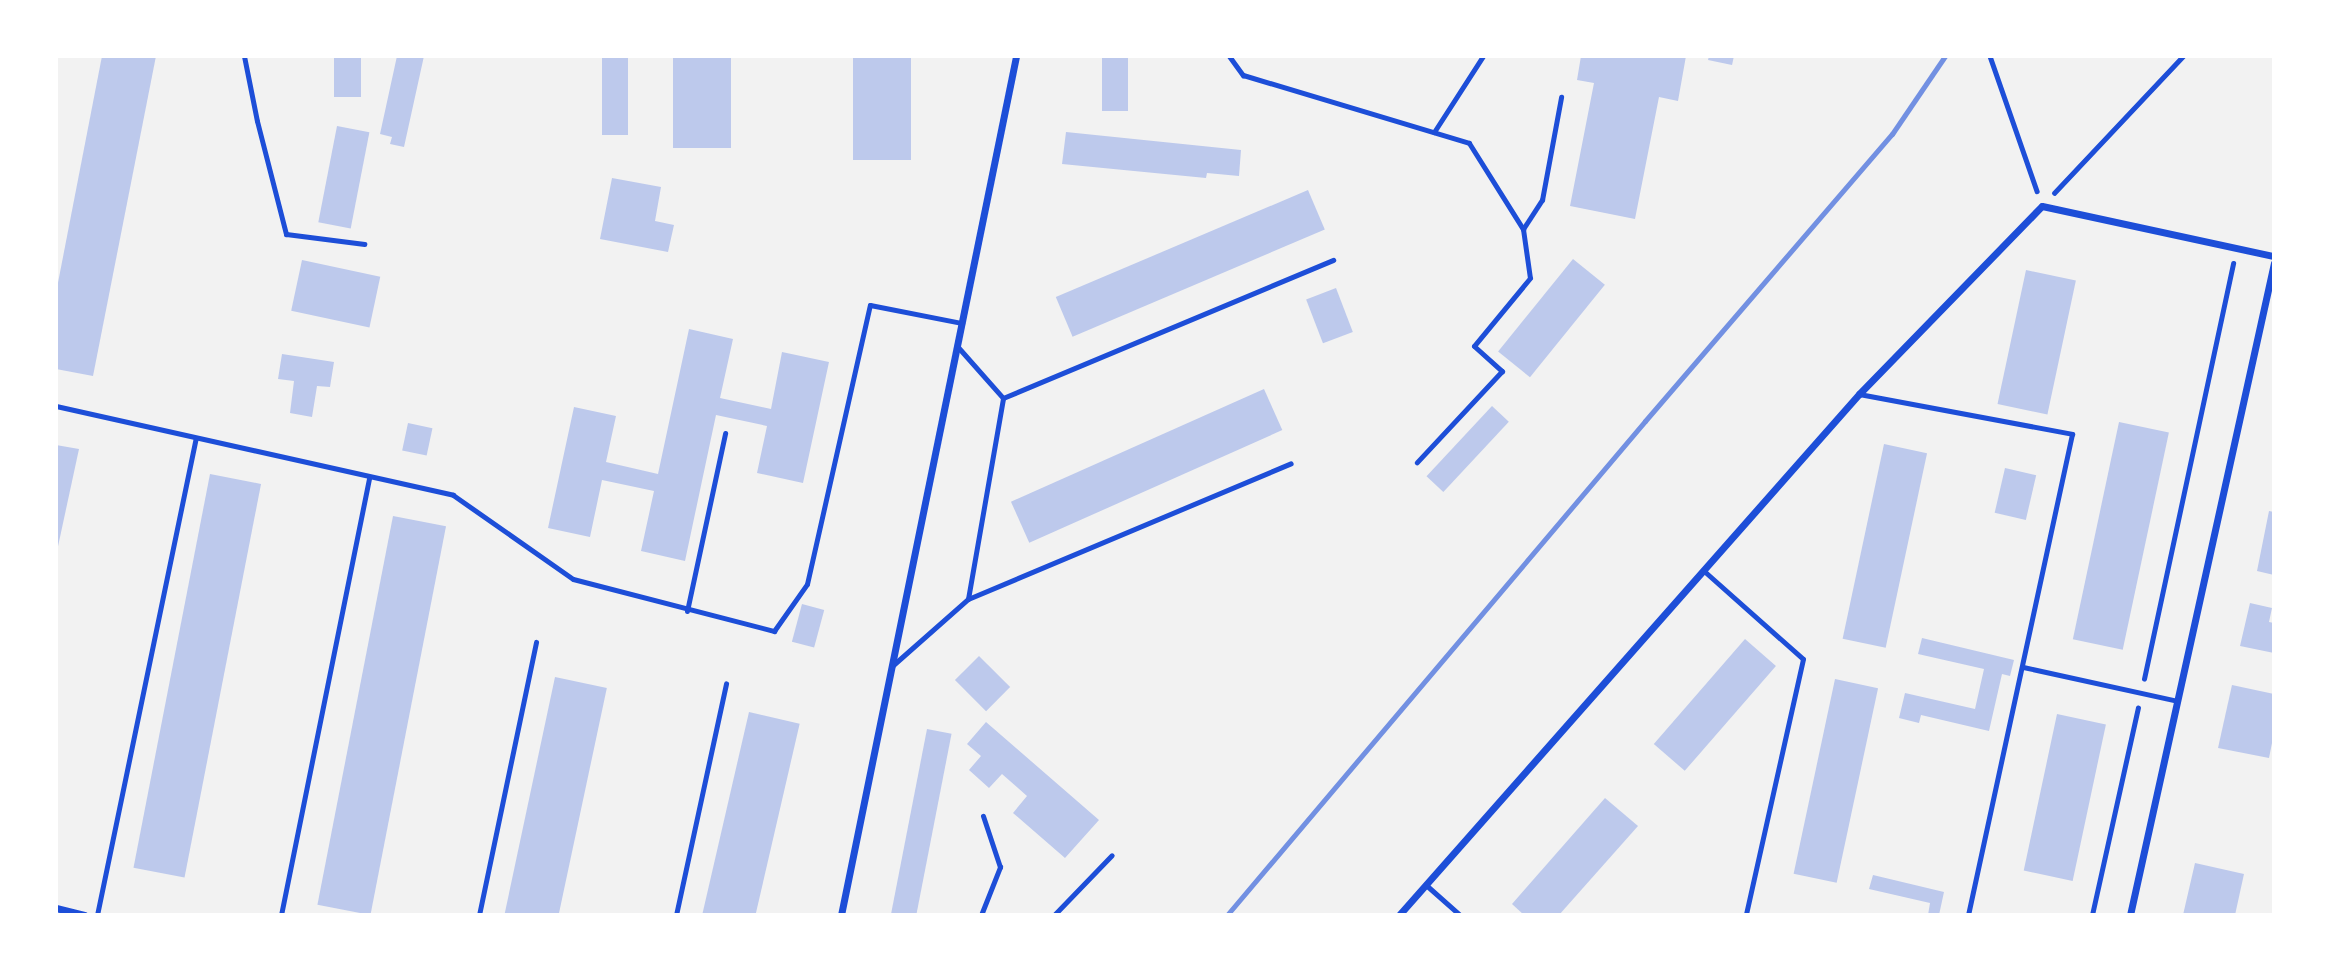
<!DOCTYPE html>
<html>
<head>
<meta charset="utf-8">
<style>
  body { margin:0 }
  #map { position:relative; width:2330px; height:971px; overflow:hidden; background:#f2f2f2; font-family:Commissioner,sans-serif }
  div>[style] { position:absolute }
  .building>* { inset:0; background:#bdc9ec; transform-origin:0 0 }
  .path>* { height:4.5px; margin:-2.25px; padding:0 2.25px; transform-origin:2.25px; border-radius:2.25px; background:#1d4ed8 }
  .service>* { height:5px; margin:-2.5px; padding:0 2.5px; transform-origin:2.5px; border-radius:2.5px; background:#1d4ed8 }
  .minor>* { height:7px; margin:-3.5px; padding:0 3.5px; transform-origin:3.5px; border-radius:3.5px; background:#1d4ed8 }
  .rail>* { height:5px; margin:-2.5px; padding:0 2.5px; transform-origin:2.5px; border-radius:2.5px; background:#7290e2 }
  span { translate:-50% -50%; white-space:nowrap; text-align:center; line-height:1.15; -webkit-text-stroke:7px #fff; paint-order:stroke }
  .frame { position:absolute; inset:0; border:58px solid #fff; pointer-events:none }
</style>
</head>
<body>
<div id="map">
  <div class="building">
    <i style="clip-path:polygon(102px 56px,156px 56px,93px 376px,56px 369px,56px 293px)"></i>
    <i style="left:334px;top:56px;width:27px;height:41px"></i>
    <i style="clip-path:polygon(397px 56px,424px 56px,404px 147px,390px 144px,392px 137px,380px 134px)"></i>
    <i style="left:602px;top:56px;width:26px;height:79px"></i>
    <i style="left:673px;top:56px;width:58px;height:92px"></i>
    <i style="left:853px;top:56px;width:58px;height:104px"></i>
    <i style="left:1102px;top:56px;width:26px;height:55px"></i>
    <i style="clip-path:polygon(1581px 56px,1686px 56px,1678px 101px,1659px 97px,1635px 219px,1570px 206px,1594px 83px,1577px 80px)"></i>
    <i style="clip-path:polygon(1709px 56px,1734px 56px,1732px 65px,1708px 60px)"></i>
    <i style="left:337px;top:126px;width:33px;height:98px;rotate:11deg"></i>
    <i style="clip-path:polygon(1066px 132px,1241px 150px,1239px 176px,1207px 173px,1206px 178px,1062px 164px)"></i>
    <i style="clip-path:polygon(612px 178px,661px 187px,655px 221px,674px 225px,668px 252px,600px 239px)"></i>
    <i style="left:1308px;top:190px;width:43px;height:274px;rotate:67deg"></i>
    <i style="left:1573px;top:259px;width:41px;height:119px;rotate:39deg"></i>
    <i style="left:302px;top:260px;width:80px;height:52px;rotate:12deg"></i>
    <i style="left:2026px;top:270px;width:51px;height:137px;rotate:12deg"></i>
    <i style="left:1336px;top:288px;width:47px;height:32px;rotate:69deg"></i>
    <i style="clip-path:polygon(689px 329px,733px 339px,720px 398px,771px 409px,782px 352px,829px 362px,803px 483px,757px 473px,767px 426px,716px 415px,685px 561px,641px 551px,654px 491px,602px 480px,590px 537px,548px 528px,574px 407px,616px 416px,606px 462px,658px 474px)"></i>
    <i style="clip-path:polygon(282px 354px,334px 362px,330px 387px,317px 386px,312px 417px,290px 413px,294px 381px,278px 379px)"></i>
    <i style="left:1264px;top:389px;width:45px;height:277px;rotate:66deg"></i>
    <i style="left:1492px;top:406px;width:23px;height:96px;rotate:43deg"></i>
    <i style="left:2119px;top:422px;width:51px;height:222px;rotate:12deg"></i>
    <i style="left:408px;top:423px;width:25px;height:28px;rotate:12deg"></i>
    <i style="left:1884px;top:444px;width:44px;height:199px;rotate:12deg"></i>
    <i style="clip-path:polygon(56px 445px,79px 449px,57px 551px,56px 550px)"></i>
    <i style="left:2005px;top:468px;width:32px;height:46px;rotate:13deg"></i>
    <i style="left:210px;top:474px;width:52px;height:401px;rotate:11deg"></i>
    <i style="clip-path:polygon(2269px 511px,2274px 512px,2274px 575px,2257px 571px)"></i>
    <i style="left:393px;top:516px;width:54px;height:396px;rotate:11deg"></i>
    <i style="clip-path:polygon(2250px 603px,2272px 608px,2269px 622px,2274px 623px,2274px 653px,2240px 646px)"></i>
    <i style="left:802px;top:604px;width:23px;height:39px;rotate:15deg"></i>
    <i style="clip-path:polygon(1922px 638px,2014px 660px,2010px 676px,2002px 674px,1989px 731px,1921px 715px,1919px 723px,1899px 718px,1905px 693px,1975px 709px,1984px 669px,1918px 654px)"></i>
    <i style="left:1745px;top:639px;width:41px;height:139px;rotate:41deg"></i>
    <i style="left:979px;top:656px;width:44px;height:34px;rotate:45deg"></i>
    <i style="left:555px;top:677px;width:53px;height:243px;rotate:12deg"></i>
    <i style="left:1835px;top:679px;width:44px;height:199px;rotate:12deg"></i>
    <i style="clip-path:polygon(2232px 685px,2274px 694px,2274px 733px,2269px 758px,2218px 748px)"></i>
    <i style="left:749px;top:712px;width:52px;height:208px;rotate:13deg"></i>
    <i style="left:2057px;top:714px;width:50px;height:160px;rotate:12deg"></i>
    <i style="clip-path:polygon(986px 722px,1099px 820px,1065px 858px,1013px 813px,1027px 796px,1002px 774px,989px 788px,969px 770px,981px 756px,967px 744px)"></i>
    <i style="left:927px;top:729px;width:25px;height:190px;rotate:11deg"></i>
    <i style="clip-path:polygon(1605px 798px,1638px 826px,1559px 915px,1524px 915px,1512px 904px)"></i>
    <i style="clip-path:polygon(2195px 863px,2244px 874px,2235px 915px,2183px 915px)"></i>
    <i style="clip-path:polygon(1873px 875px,1944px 892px,1939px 915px,1928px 915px,1930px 903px,1869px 889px)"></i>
  </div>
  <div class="path">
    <i style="left:1990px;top:56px;width:143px;rotate:70.8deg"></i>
    <i style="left:2054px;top:193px;width:188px;rotate:-46.7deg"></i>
    <i style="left:2144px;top:679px;width:425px;rotate:-77.9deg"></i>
    <i style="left:2092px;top:915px;width:212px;rotate:-77.5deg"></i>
  </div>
  <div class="service">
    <i style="left:244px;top:56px;width:66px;rotate:78.7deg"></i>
    <i style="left:257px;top:121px;width:117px;rotate:75.6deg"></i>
    <i style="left:286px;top:234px;width:79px;rotate:7.3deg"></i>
    <i style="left:1229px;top:56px;width:24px;rotate:54deg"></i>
    <i style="left:1243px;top:75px;width:236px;rotate:16.7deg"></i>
    <i style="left:1469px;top:143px;width:102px;rotate:57.9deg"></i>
    <i style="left:1523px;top:229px;width:49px;rotate:81.9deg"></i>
    <i style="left:1530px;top:278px;width:88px;rotate:129.5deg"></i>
    <i style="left:1474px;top:346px;width:38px;rotate:42deg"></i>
    <i style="left:1502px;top:371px;width:125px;rotate:133deg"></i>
    <i style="left:1434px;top:132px;width:90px;rotate:-57.2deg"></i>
    <i style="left:1523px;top:229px;width:35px;rotate:-57deg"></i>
    <i style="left:1542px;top:200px;width:105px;rotate:-79.5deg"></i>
    <i style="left:957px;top:346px;width:69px;rotate:48.5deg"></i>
    <i style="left:1003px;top:398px;width:358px;rotate:-22.7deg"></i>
    <i style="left:1859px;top:394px;width:217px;rotate:10.6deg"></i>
    <i style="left:2072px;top:434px;width:492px;rotate:102.2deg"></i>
    <i style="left:56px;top:406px;width:407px;rotate:12.6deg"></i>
    <i style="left:453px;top:495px;width:146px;rotate:35deg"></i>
    <i style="left:573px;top:579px;width:208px;rotate:14.5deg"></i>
    <i style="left:774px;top:631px;width:57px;rotate:-54.9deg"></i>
    <i style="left:807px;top:584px;width:286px;rotate:-77.3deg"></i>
    <i style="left:870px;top:305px;width:94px;rotate:11.1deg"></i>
    <i style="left:1704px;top:571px;width:132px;rotate:41.6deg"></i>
    <i style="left:1803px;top:659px;width:262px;rotate:102.6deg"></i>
    <i style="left:968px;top:599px;width:204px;rotate:-80.1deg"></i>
    <i style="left:687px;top:611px;width:182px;rotate:-77.9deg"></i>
    <i style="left:892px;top:666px;width:101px;rotate:-41.4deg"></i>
    <i style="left:968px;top:599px;width:350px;rotate:-22.8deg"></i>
    <i style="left:2023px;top:667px;width:158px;rotate:12.4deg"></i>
    <i style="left:1426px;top:885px;width:45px;rotate:41.4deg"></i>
    <i style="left:97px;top:915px;width:487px;rotate:-78.3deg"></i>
    <i style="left:281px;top:915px;width:446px;rotate:-78.6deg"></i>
    <i style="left:479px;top:915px;width:279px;rotate:-78.2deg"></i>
    <i style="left:676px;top:915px;width:237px;rotate:-77.8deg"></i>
    <i style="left:981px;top:915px;width:52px;rotate:-68.4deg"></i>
    <i style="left:1000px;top:867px;width:54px;rotate:-108.4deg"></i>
    <i style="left:1054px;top:915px;width:83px;rotate:-46deg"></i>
  </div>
  <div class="minor">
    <i style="left:56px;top:908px;width:29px;rotate:14deg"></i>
    <i style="left:841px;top:915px;width:877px;rotate:-78.48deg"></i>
    <i style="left:1399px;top:915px;width:695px;rotate:-48.56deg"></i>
    <i style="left:1859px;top:394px;width:262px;rotate:-45.8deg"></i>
    <i style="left:2042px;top:206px;width:237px;rotate:12.2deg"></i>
    <i style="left:2130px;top:915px;width:668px;rotate:-77.55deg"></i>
  </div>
  <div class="rail">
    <i style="left:1227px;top:915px;width:647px;rotate:-49.76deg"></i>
    <i style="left:1645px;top:421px;width:379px;rotate:-49.3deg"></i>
    <i style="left:1892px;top:134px;width:94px;rotate:-55.8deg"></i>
  </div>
  <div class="frame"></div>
</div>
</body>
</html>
